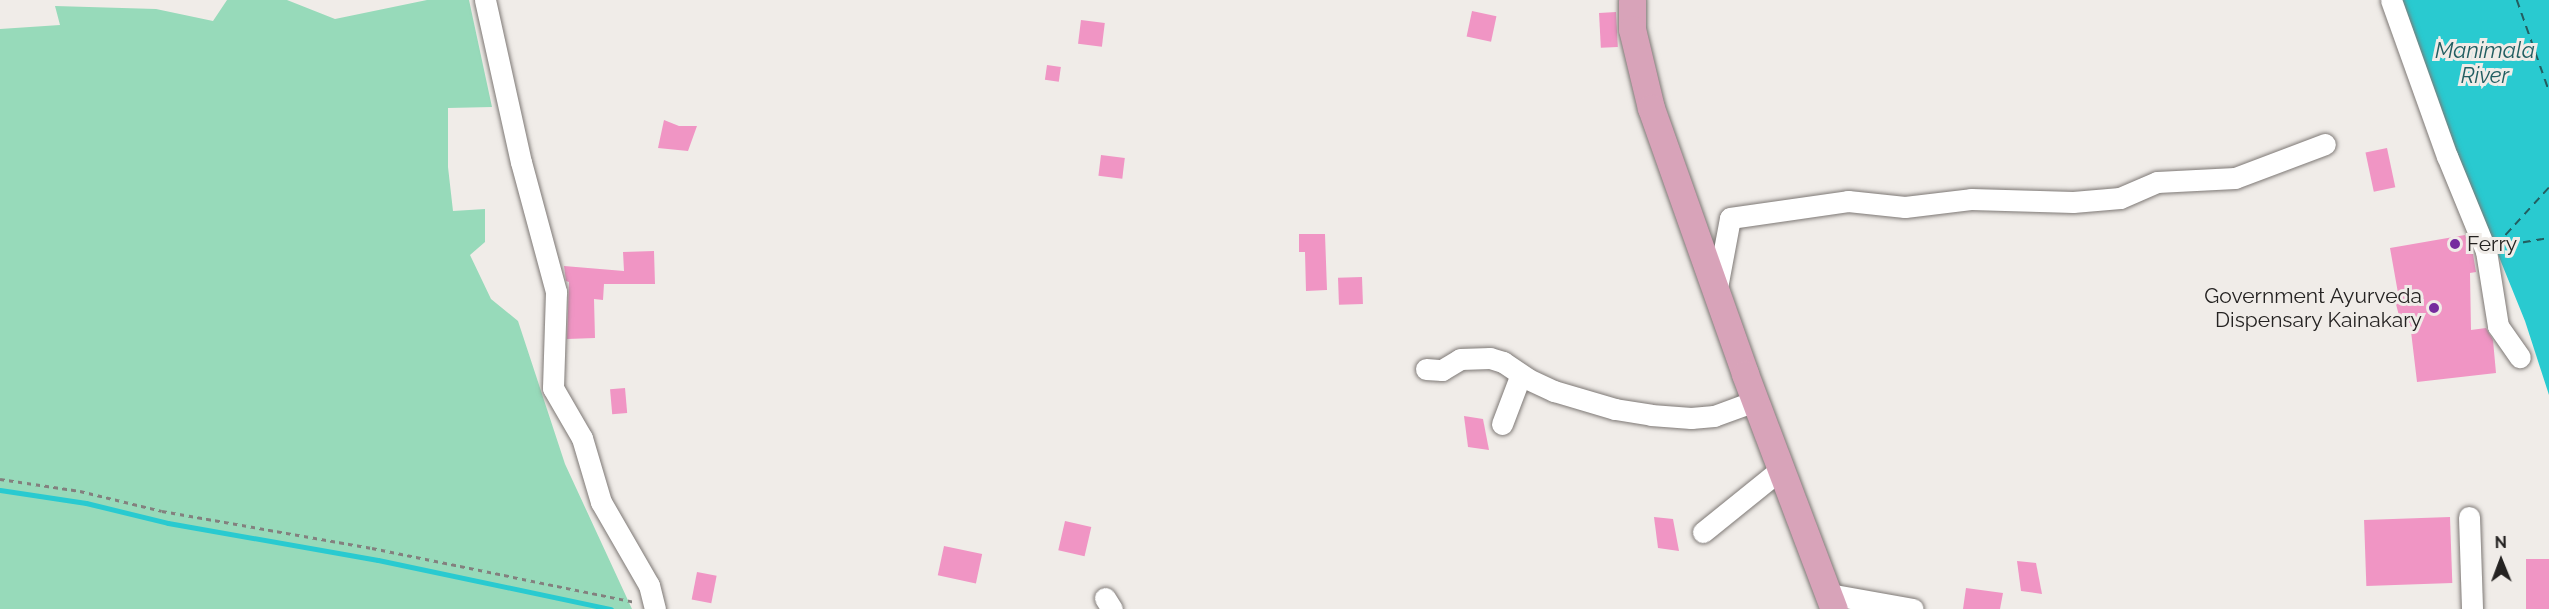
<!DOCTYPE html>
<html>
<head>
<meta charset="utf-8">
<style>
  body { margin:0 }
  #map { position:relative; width:2549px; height:609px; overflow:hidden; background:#f0ece8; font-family:Raleway,sans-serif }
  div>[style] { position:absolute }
  .green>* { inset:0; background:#97daba }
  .water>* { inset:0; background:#29cad0 }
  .stream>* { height:5px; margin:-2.5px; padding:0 2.5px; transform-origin:2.5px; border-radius:2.5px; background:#29cad0 }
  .ferry>* { height:1.5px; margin-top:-0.75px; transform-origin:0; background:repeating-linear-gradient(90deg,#225e61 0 8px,transparent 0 14px) }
  .building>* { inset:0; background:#f095c4; transform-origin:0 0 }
  .path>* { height:3px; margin-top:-1.5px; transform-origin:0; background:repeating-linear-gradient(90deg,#83807e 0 4.5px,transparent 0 9px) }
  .roads { filter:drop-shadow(0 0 2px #7d7875) drop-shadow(0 0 2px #7d7875) }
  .minor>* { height:21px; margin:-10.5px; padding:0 10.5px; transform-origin:10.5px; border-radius:10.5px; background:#fff }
  .major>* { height:27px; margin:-13.5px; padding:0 13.5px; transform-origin:13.5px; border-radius:13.5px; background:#d8a3b9 }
  .dots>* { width:16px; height:16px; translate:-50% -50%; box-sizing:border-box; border:3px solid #f0ece8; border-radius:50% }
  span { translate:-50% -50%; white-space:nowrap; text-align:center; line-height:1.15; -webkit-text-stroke:6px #f0ece8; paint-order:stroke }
  .poi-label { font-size:21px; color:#252322 }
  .left { translate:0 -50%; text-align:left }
  .right { translate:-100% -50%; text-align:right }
  .water-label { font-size:22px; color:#225e61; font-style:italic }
  .north { position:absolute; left:2471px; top:531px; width:60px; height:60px; -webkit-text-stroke:4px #f0ece8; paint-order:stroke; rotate:359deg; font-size:16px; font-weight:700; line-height:24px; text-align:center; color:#252322 }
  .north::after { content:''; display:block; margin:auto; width:21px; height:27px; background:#252322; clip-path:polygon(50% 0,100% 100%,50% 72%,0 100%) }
</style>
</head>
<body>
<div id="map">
  <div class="green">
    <i style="clip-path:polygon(227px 0,287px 0,335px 19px,427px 0,469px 0,492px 107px,448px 108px,448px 167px,453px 211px,485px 209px,485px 242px,470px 255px,491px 299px,518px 321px,565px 464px,632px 609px,0 609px,0 29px,60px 25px,55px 6px,156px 9px,213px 21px)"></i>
  </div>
  <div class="water">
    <i style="clip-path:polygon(2399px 0,2549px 0,2549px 395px,2525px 321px,2495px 247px,2461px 176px)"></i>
  </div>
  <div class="stream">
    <i style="left:0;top:490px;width:87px;rotate:8.6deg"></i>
    <i style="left:86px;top:503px;width:84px;rotate:13.7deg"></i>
    <i style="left:168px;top:523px;width:213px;rotate:10deg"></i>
    <i style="left:378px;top:560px;width:238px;rotate:11.9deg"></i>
  </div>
  <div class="ferry">
    <i style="left:2517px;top:0;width:96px;rotate:70.6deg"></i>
    <i style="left:2549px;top:188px;width:80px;rotate:132.5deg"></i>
    <i style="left:2495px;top:247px;width:55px;rotate:-9.5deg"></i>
  </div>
  <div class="building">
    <i style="left:1472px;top:11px;width:25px;height:26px;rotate:12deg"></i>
    <i style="left:1616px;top:12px;width:35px;height:17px;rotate:87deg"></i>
    <i style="left:1081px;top:20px;width:24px;height:24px;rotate:7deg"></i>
    <i style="left:1047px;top:65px;width:14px;height:15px;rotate:8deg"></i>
    <i style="clip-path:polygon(664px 120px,679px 126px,697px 126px,688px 151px,658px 148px)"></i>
    <i style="left:2387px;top:148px;width:40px;height:22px;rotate:78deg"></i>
    <i style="left:1101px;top:155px;width:24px;height:21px;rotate:7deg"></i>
    <i style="clip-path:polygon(1299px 234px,1325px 234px,1327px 290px,1306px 291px,1305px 252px,1299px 252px)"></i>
    <i style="clip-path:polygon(2465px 235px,2473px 254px,2476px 272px,2470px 273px,2471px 330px,2486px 328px,2493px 340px,2496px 373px,2417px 382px,2410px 323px,2401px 323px,2393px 293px,2398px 293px,2390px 248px)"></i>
    <i style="clip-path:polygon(654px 251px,655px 284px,604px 284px,603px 300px,594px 299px,595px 338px,567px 339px,569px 282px,566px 281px,564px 266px,624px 271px,623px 252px)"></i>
    <i style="left:1362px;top:277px;width:27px;height:24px;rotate:88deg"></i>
    <i style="left:625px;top:388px;width:25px;height:15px;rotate:85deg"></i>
    <i style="clip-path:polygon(1464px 416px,1483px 419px,1489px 450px,1468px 447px)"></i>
    <i style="clip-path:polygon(1654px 517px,1673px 519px,1679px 551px,1658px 548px)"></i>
    <i style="left:2450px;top:517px;width:66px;height:86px;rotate:88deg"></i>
    <i style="left:1065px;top:521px;width:27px;height:30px;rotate:13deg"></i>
    <i style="left:944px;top:546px;width:39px;height:30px;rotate:12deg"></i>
    <i style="left:2526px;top:559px;width:23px;height:50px"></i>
    <i style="clip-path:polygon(2017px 561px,2036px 563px,2042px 594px,2021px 591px)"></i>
    <i style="left:697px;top:572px;width:20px;height:28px;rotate:11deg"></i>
    <i style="clip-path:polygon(1966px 588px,2003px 593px,2000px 609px,1963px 609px)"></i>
  </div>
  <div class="path">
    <i style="left:0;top:479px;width:81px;rotate:8.5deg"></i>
    <i style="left:80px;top:491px;width:84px;rotate:13.7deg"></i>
    <i style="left:162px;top:511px;width:213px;rotate:10deg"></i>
    <i style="left:372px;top:548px;width:268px;rotate:11.6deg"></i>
  </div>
  <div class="roads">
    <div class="minor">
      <i style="left:485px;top:0;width:166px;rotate:77.5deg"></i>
      <i style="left:521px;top:162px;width:135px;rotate:74.9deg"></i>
      <i style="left:556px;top:292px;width:96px;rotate:91.8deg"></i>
      <i style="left:553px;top:388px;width:58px;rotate:59.9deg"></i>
      <i style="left:582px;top:438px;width:67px;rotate:73.5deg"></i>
      <i style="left:601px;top:502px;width:96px;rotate:60deg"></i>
      <i style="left:649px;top:585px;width:25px;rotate:76deg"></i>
      <i style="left:2391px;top:0;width:166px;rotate:70.3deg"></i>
      <i style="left:2447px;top:156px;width:103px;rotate:67.7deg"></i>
      <i style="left:2486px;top:251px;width:76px;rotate:80.9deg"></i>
      <i style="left:2498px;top:326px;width:38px;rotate:55deg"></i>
      <i style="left:1716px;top:293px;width:76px;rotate:-79.4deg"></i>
      <i style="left:1730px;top:218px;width:119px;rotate:-8.2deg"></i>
      <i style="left:1848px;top:201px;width:57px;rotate:6deg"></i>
      <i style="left:1905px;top:207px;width:66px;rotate:-6.9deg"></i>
      <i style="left:1971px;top:199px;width:102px;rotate:1.7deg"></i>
      <i style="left:2073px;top:202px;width:47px;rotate:-4.9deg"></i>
      <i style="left:2120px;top:198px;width:40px;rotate:-23.4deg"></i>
      <i style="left:2157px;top:182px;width:78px;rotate:-2.9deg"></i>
      <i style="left:2235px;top:178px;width:96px;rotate:-20.7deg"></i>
      <i style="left:1426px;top:369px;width:16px;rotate:4deg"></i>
      <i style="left:1442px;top:370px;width:21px;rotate:-31deg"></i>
      <i style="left:1460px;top:359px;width:30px;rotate:-2deg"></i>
      <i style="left:1490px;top:358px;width:14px;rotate:17deg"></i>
      <i style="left:1503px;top:362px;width:30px;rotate:34deg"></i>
      <i style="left:1528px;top:379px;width:29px;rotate:25deg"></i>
      <i style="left:1554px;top:391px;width:64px;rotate:16.4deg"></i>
      <i style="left:1615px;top:409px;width:36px;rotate:9deg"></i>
      <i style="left:1651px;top:415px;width:40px;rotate:4.3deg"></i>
      <i style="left:1691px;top:418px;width:23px;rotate:-5deg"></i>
      <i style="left:1714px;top:416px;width:44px;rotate:-20.1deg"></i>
      <i style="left:1502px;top:424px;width:53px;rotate:-69.2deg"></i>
      <i style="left:2469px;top:517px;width:92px;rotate:88.1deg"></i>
      <i style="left:1703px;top:532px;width:100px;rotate:-38.9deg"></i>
      <i style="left:1828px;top:594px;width:86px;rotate:10deg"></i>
      <i style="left:1105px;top:598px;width:13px;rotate:58deg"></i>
    </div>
    <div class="major">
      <i style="left:1632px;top:0;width:29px;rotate:90deg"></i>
      <i style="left:1632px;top:29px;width:81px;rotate:76.5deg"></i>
      <i style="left:1651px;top:108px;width:282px;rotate:70.5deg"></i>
      <i style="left:1745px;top:374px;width:251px;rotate:69.3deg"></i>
    </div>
  </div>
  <div class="dots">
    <i style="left:2455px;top:244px;background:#762c9e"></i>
    <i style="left:2434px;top:308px;background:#762c9e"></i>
  </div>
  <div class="poi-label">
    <span class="left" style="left:2467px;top:244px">Ferry</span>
    <span class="right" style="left:2422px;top:308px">Government Ayurveda<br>Dispensary Kainakary</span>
  </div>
  <div class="water-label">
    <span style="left:2485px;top:63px">Manimala<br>River</span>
  </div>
  <div class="north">N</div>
</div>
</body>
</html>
